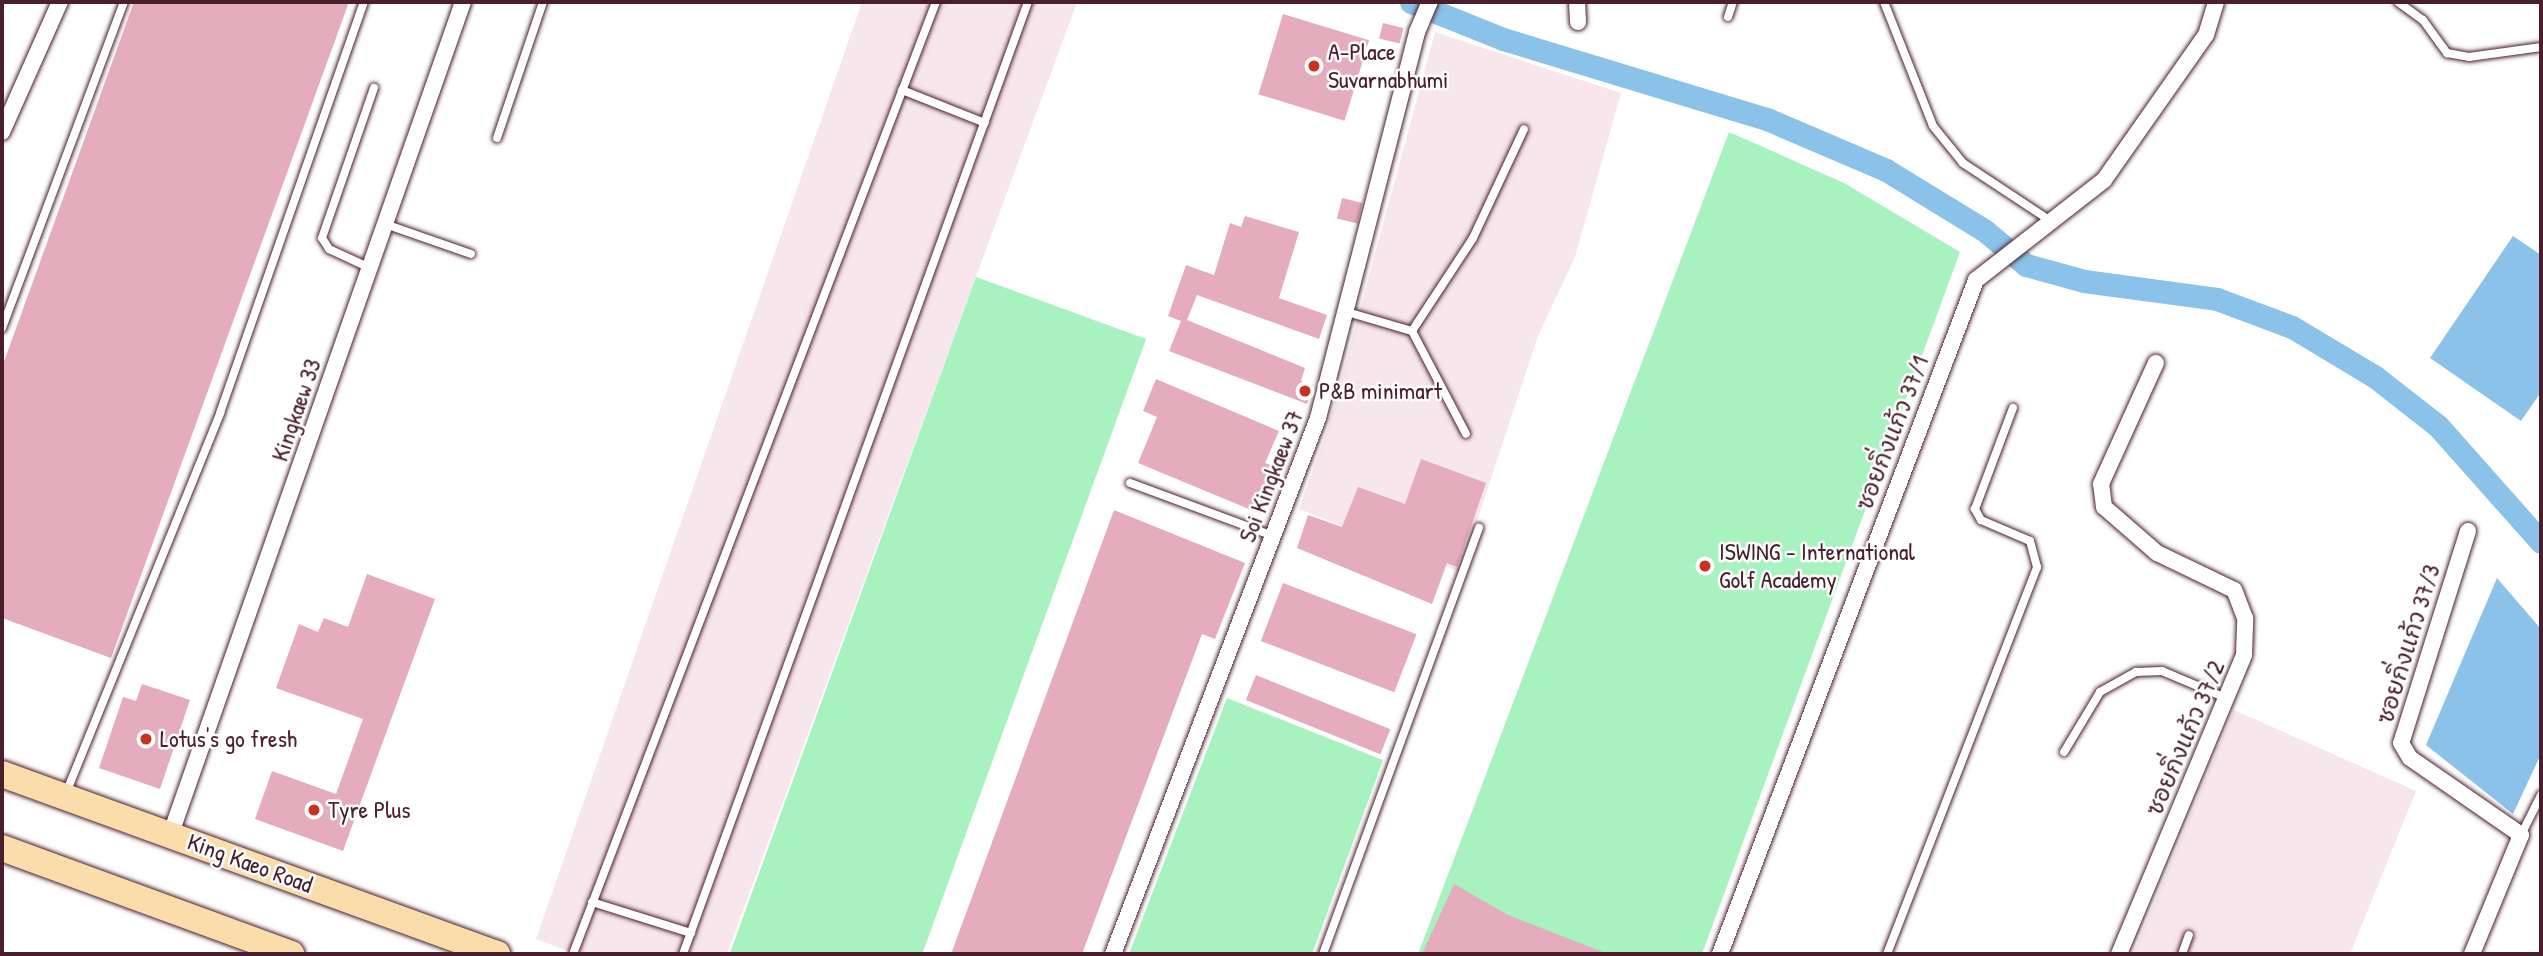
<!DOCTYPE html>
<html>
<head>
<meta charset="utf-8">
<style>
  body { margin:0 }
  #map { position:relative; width:2543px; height:956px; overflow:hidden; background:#fff; font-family:"Patrick Hand","Playpen Sans Thai",sans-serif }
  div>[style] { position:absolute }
  .built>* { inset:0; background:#f7e6eb }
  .green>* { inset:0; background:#a8f2c0; transform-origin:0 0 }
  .water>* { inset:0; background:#8ac2e9 }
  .canal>* { height:23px; margin:-11.5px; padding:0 11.5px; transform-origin:11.5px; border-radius:11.5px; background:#8ac2e9 }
  .building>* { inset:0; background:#e5acbd; transform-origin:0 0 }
  .roads { filter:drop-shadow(0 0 2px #4a1f2b) drop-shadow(0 0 2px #4a1f2b) }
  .lane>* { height:8px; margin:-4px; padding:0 4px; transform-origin:4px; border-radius:4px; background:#fff }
  .street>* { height:16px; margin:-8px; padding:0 8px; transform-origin:8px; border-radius:8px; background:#fff }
  .primary>* { height:26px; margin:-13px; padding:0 13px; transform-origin:13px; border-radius:13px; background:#fbddab }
  .dots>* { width:19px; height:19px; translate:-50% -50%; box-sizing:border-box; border:4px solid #fff; border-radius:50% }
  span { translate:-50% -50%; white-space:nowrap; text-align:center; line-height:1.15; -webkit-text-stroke:5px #fff; paint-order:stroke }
  .poi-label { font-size:24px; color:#4a1f2b }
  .left { translate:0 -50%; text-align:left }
  .street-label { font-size:24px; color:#4a1f2b }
  .frame { position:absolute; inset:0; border:4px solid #4a1f2b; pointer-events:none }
</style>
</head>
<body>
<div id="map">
  <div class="built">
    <i style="clip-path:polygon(862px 2px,1077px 2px,727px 954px,576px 954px,536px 939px)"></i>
    <i style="clip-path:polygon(1435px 32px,1621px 93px,1575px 257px,1538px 336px,1460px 572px,1299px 509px,1328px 428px)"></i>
    <i style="clip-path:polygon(2234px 710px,2416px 791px,2350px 954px,2133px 954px)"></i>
  </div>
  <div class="green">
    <i style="clip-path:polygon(1729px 132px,1844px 183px,1960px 252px,1702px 954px,1418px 954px)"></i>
    <i style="left:976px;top:277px;width:181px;height:721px;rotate:20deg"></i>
    <i style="clip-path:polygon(1227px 698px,1383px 760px,1312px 954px,1129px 954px)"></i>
  </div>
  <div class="water">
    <i style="clip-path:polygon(2513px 236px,2541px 255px,2541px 392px,2521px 421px,2430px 358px)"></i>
    <i style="clip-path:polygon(2497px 578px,2541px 629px,2541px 754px,2513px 814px,2426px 745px)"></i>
  </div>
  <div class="canal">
    <i style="left:1411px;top:2px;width:99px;rotate:21.9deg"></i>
    <i style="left:1503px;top:39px;width:278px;rotate:16.9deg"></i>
    <i style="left:1769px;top:120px;width:127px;rotate:23.1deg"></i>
    <i style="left:1886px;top:170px;width:115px;rotate:31.5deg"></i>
    <i style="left:1984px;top:230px;width:55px;rotate:39.8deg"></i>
    <i style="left:2026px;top:265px;width:60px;rotate:15.4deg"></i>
    <i style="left:2084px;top:281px;width:134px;rotate:7.7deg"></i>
    <i style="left:2217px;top:299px;width:80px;rotate:20.5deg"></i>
    <i style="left:2292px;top:327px;width:96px;rotate:30.9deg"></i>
    <i style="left:2374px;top:376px;width:81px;rotate:38deg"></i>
    <i style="left:2438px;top:426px;width:155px;rotate:48.4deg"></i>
  </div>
  <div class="building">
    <i style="clip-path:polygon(134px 2px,349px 2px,111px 658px,2px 618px,2px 367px)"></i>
    <i style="left:1283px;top:14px;width:90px;height:84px;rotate:17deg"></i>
    <i style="left:1383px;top:23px;width:21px;height:16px;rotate:14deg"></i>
    <i style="left:1342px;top:198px;width:21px;height:21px;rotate:14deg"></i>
    <i style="clip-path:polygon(1245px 216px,1299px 232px,1279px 298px,1327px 315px,1319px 339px,1197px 295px,1187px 320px,1305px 368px,1301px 381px,1313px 385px,1307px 404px,1169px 351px,1181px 321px,1168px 316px,1186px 265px,1214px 275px,1230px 223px,1241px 227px)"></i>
    <i style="clip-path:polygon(1156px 379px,1279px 431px,1265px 463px,1280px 468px,1261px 514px,1138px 463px,1157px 417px,1143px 411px)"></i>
    <i style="clip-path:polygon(1421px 459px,1486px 483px,1457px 567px,1447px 563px,1432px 604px,1297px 548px,1308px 515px,1342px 527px,1358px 487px,1405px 504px)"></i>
    <i style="clip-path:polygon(1114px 510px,1245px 563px,1215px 639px,1202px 634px,1082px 954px,951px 954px)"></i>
    <i style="clip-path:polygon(367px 574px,435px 599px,343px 851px,255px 819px,272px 771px,336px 794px,363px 719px,276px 688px,299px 624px,318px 632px,324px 618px,348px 627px)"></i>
    <i style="left:1283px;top:583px;width:143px;height:62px;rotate:21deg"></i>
    <i style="left:1256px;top:675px;width:145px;height:27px;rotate:22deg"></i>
    <i style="clip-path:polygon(142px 684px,190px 700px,160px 789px,99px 768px,123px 697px,136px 701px)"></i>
    <i style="clip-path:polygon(1454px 884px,1508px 915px,1608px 954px,1422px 954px)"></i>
  </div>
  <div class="roads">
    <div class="lane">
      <i style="left:1884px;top:2px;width:133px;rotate:68.4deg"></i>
      <i style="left:1933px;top:126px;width:48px;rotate:51deg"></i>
      <i style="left:1963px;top:163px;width:107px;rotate:33.5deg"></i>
      <i style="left:2398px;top:2px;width:31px;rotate:36deg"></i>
      <i style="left:2423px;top:20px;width:41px;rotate:54deg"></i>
      <i style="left:2447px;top:53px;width:22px;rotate:10deg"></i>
      <i style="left:2469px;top:57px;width:73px;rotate:-7.9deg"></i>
      <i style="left:1728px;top:17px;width:16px;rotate:-72deg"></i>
      <i style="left:902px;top:90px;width:89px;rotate:21.7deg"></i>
      <i style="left:497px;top:138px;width:144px;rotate:-71.3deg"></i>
      <i style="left:385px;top:224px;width:91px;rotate:19.2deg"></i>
      <i style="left:370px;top:268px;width:45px;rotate:-155.1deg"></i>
      <i style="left:329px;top:249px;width:13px;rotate:-122deg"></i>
      <i style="left:322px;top:238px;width:159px;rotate:-70.9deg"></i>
      <i style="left:1347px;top:312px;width:68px;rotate:16.3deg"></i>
      <i style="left:1412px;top:331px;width:116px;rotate:62.3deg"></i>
      <i style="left:2px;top:328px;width:348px;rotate:-69.5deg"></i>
      <i style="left:1412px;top:331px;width:111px;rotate:-56.7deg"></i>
      <i style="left:1473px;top:238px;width:120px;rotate:-64.9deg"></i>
      <i style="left:1130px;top:483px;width:153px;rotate:20.3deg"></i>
      <i style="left:2064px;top:752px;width:70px;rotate:-59deg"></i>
      <i style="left:2100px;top:692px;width:41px;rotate:-29.1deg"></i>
      <i style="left:2136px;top:672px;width:26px;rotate:-2deg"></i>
      <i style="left:2162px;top:671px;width:69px;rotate:22.9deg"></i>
      <i style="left:66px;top:793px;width:410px;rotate:-67.9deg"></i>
      <i style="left:220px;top:413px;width:435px;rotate:-70.7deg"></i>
      <i style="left:2521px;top:835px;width:45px;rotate:-63.4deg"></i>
      <i style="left:592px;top:902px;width:104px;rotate:17.4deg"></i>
      <i style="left:573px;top:954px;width:1019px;rotate:-69.13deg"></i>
      <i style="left:683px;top:954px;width:1013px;rotate:-70.08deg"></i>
      <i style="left:1323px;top:954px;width:454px;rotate:-69.9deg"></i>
      <i style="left:1887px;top:954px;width:415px;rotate:-68.8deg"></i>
      <i style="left:2037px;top:567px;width:27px;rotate:-105deg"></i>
      <i style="left:2030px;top:541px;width:53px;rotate:-156.8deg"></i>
      <i style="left:1981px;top:520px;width:13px;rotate:-119deg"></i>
      <i style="left:1975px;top:509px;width:108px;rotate:-69.4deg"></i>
      <i style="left:2182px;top:954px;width:20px;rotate:-70deg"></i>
    </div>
    <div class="street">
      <i style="left:1577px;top:2px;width:20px;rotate:87deg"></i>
      <i style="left:2px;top:132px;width:142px;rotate:-66deg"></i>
      <i style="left:2468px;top:531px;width:222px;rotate:107.5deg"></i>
      <i style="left:2401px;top:743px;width:17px;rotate:59deg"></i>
      <i style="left:2410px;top:758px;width:135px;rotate:34.7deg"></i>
      <i style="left:2521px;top:835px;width:129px;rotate:112.4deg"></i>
      <i style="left:171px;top:833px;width:881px;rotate:-70.64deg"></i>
      <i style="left:1113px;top:954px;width:574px;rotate:-69.07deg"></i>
      <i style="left:1318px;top:418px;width:398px;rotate:-75.6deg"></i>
      <i style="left:1417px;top:32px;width:33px;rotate:-67deg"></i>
      <i style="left:1720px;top:954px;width:721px;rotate:-69.2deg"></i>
      <i style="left:1976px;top:280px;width:162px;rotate:-38deg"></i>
      <i style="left:2104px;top:180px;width:177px;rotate:-54.9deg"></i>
      <i style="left:2206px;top:35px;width:34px;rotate:-73deg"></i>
      <i style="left:2119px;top:954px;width:324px;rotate:-67.3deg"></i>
      <i style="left:2244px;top:655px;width:37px;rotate:-88deg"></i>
      <i style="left:2245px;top:618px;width:30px;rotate:-111deg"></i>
      <i style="left:2234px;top:590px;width:85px;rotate:-154.3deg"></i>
      <i style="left:2157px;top:553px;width:70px;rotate:-139deg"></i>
      <i style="left:2104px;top:507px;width:23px;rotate:-97deg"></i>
      <i style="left:2101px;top:484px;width:133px;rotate:-65.6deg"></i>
    </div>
    <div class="primary">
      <i style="left:2px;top:774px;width:527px;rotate:19.98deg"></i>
      <i style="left:2px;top:848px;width:308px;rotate:20.1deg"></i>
    </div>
  </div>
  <div class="dots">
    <i style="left:1314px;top:66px;background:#c8321e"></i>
    <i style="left:1305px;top:391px;background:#c8321e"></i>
    <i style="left:1705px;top:566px;background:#c8321e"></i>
    <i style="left:146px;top:739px;background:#c8321e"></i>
    <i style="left:314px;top:810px;background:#c8321e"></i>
  </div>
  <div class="poi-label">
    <span class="left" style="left:1328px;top:66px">A-Place<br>Suvarnabhumi</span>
    <span class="left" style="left:1319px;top:391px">P&amp;B minimart</span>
    <span class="left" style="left:1719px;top:566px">ISWING - International<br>Golf Academy</span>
    <span class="left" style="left:160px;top:739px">Lotus's go fresh</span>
    <span class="left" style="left:328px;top:810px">Tyre Plus</span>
  </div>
  <div class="street-label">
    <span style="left:296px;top:410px;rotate:-71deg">Kingkaew 33</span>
    <span style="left:1892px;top:433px;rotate:-69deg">ซอยกิ่งแก้ว 37/1</span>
    <span style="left:1271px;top:476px;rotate:-69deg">Soi Kingkaew 37</span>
    <span style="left:2408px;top:644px;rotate:-73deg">ซอยกิ่งแก้ว 37/3</span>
    <span style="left:2185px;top:738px;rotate:-67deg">ซอยกิ่งแก้ว 37/2</span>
    <span style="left:250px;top:863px;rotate:20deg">King Kaeo Road</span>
  </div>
  <div class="frame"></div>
</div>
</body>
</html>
